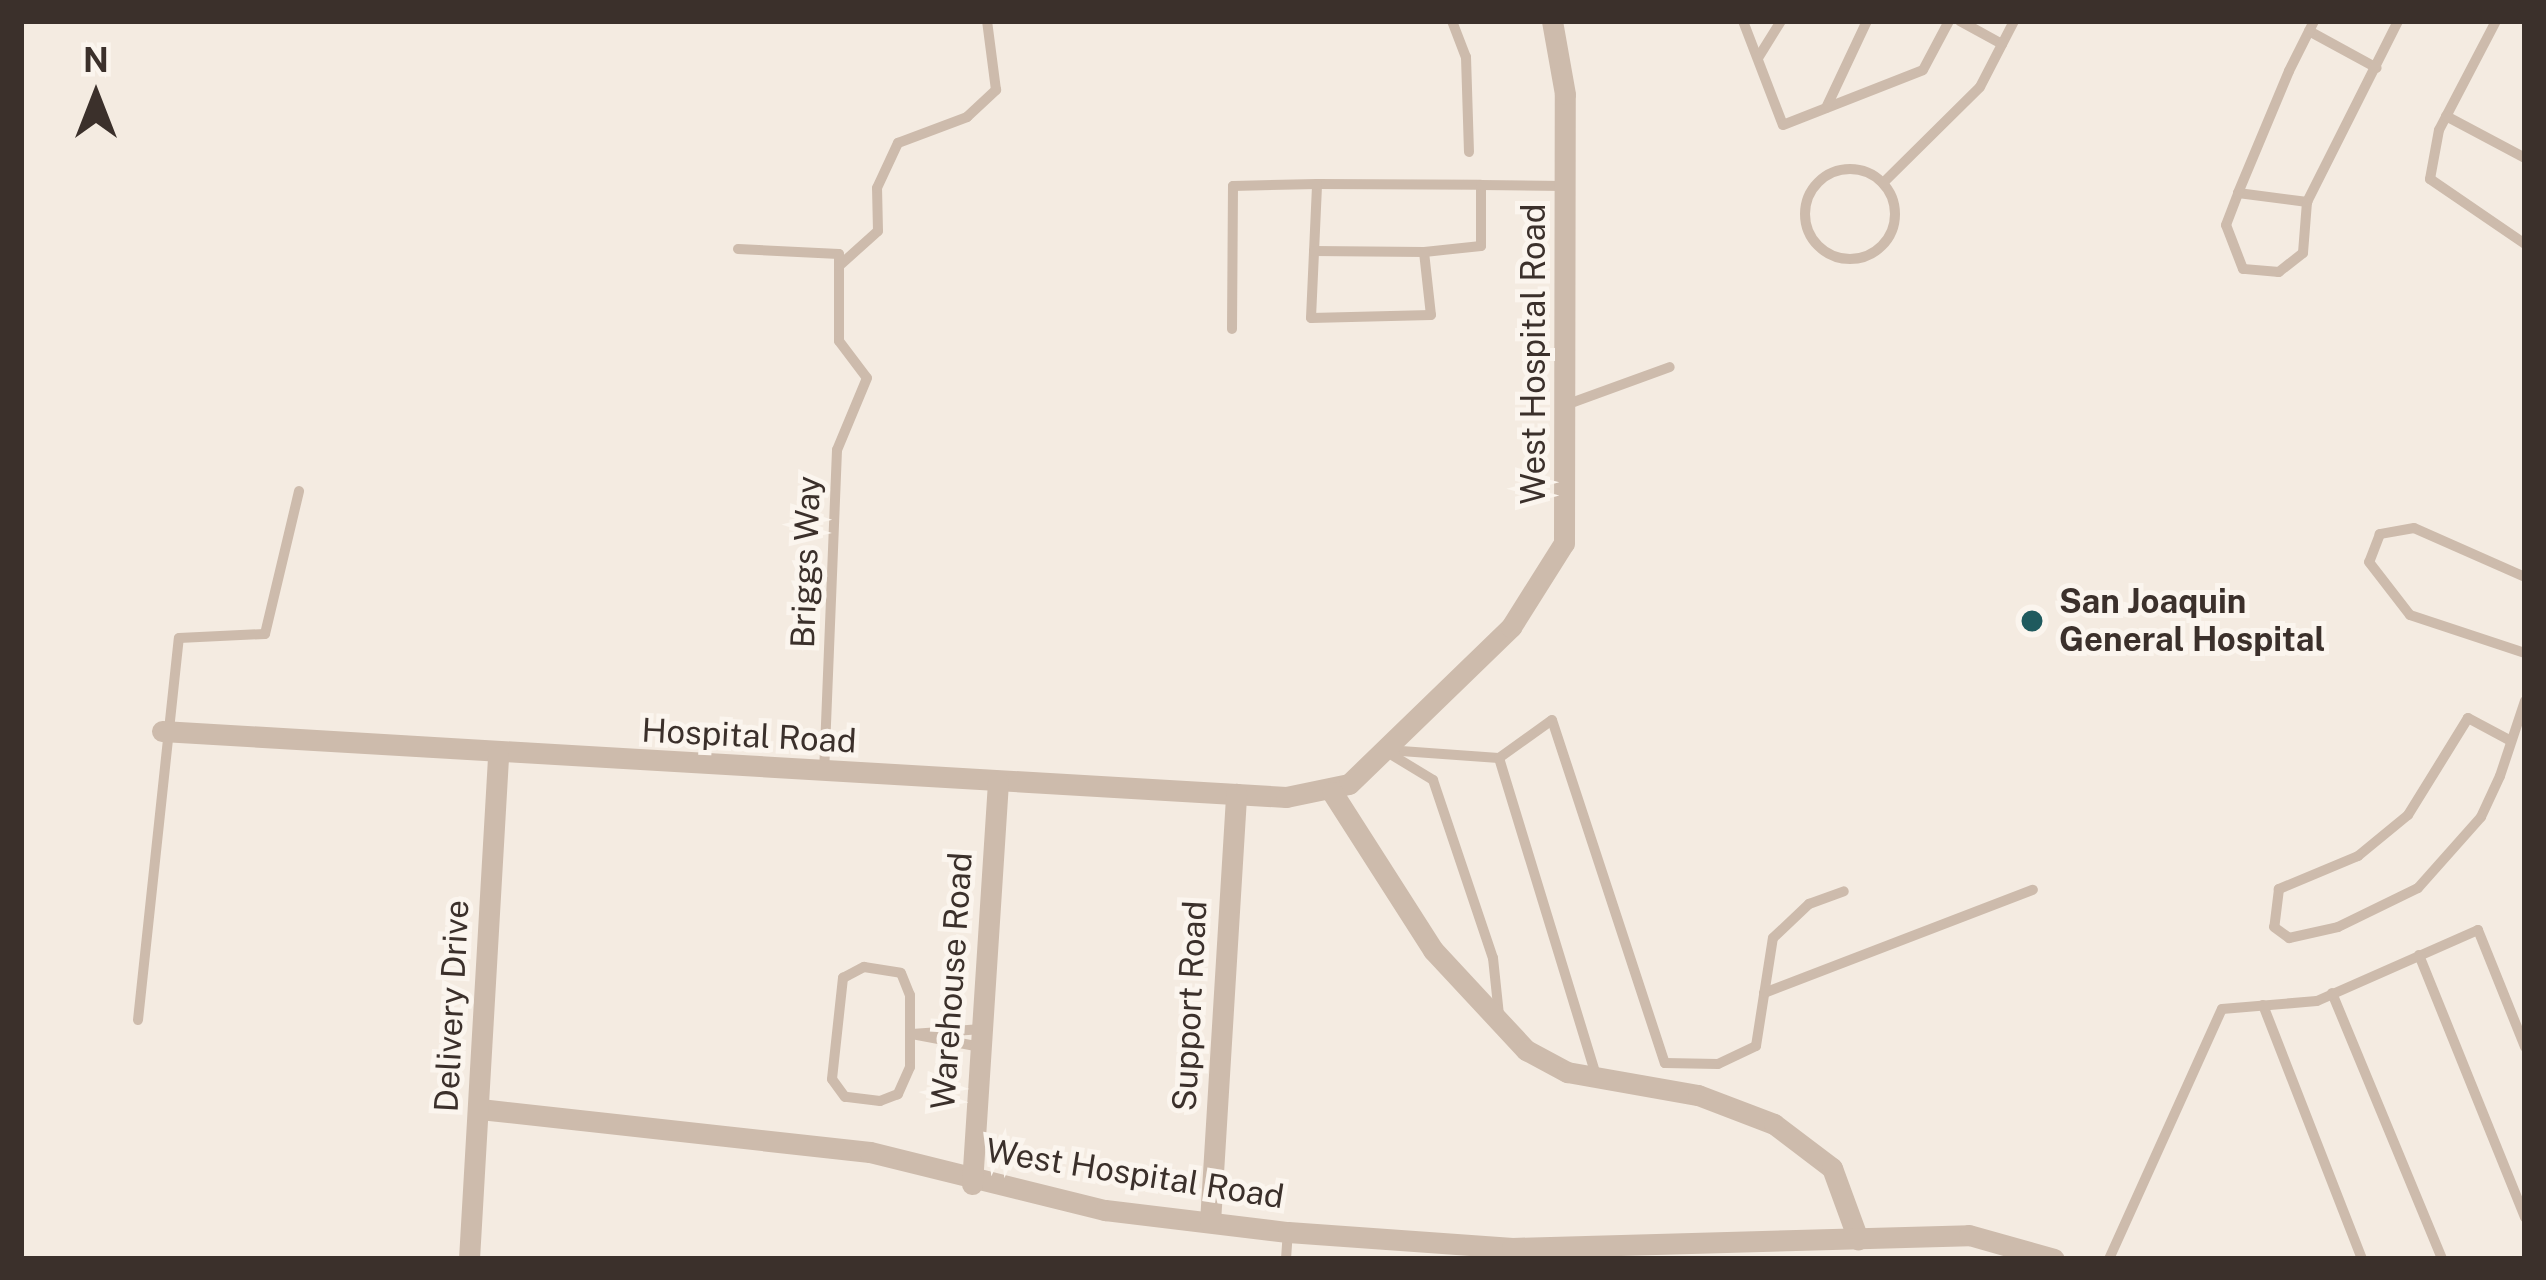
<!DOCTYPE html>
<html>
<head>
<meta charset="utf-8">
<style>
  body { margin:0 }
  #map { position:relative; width:2546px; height:1280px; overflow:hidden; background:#f4ebe1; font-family:"Public Sans",sans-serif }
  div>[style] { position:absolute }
  .lane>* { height:10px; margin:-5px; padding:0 5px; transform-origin:5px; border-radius:5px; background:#cdbbac }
  .lane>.ring { margin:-5px; padding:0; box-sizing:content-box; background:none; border:10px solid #cdbbac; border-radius:50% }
  .street>* { height:21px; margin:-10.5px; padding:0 10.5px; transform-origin:10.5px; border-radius:10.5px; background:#cdbbac }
  .dots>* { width:33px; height:33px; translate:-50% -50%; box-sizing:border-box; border:6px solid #fbf5ee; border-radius:50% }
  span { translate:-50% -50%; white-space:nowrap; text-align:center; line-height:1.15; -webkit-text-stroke:10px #fbf5ee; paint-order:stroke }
  .street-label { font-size:33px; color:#3b302b }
  .poi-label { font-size:33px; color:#3b302b; font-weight:700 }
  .left { translate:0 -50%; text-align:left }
  .frame { position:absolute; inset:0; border:24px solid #3b302b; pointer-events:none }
  .north { position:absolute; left:36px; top:36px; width:120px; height:120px; -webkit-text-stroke:9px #fbf5ee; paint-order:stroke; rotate:0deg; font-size:33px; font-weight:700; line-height:48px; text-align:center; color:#3b302b }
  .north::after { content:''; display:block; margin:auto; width:42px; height:54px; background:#3b302b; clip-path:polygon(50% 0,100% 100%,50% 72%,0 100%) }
</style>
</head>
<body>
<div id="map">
  <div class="lane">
    <i style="left:1452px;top:21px;width:39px;rotate:69deg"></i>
    <i style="left:1466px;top:57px;width:95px;rotate:88.2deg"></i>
    <i style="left:1743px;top:21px;width:111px;rotate:69deg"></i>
    <i style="left:1783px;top:125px;width:150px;rotate:-21.4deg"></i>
    <i style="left:1923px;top:70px;width:55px;rotate:-62deg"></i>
    <i style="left:1960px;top:21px;width:48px;rotate:28.7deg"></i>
    <i style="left:2496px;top:21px;width:123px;rotate:117.6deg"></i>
    <i style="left:2439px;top:130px;width:50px;rotate:100.4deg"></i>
    <i style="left:2430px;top:179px;width:115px;rotate:34.4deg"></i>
    <i style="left:2309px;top:31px;width:77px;rotate:28.6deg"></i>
    <i style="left:1758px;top:58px;width:44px;rotate:-58.1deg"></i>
    <i style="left:1826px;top:108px;width:96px;rotate:-64.8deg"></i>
    <i style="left:2446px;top:116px;width:89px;rotate:28deg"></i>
    <i class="ring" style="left:1805px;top:169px;width:80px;height:80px"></i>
    <i style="left:1883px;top:183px;width:136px;rotate:-44.7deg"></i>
    <i style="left:1980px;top:87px;width:74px;rotate:-62.7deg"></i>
    <i style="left:1481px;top:185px;width:61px;rotate:90deg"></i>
    <i style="left:1481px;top:246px;width:57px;rotate:174deg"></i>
    <i style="left:1424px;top:252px;width:63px;rotate:83.7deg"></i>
    <i style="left:1431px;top:315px;width:120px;rotate:178.6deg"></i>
    <i style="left:1311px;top:318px;width:134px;rotate:-87.4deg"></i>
    <i style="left:1317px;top:184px;width:164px;rotate:0.3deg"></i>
    <i style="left:1481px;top:185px;width:83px;rotate:0.7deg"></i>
    <i style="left:2238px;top:193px;width:70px;rotate:7.4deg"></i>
    <i style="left:2307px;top:202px;width:51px;rotate:94.5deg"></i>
    <i style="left:2303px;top:253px;width:31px;rotate:142deg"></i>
    <i style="left:2279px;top:272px;width:36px;rotate:-175deg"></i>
    <i style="left:2243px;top:269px;width:47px;rotate:-111.1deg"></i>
    <i style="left:2226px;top:225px;width:34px;rotate:-69deg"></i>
    <i style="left:2238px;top:193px;width:132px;rotate:-67.3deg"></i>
    <i style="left:2289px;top:71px;width:56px;rotate:-63.4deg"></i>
    <i style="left:2307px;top:202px;width:203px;rotate:-63.3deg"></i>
    <i style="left:738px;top:249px;width:101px;rotate:2.8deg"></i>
    <i style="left:839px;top:254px;width:87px;rotate:90deg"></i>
    <i style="left:839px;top:341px;width:46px;rotate:52.9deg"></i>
    <i style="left:867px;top:378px;width:78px;rotate:112.6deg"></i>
    <i style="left:837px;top:450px;width:320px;rotate:92.3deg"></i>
    <i style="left:1314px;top:251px;width:110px;rotate:0.5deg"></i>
    <i style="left:839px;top:266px;width:52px;rotate:-41.9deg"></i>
    <i style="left:878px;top:231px;width:43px;rotate:-91.3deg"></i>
    <i style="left:877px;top:188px;width:50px;rotate:-65deg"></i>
    <i style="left:898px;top:143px;width:74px;rotate:-20.6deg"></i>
    <i style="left:967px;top:117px;width:40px;rotate:-43deg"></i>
    <i style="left:996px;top:90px;width:70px;rotate:-97.4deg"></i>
    <i style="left:1232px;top:329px;width:143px;rotate:-89.6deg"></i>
    <i style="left:1233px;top:186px;width:84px;rotate:-1.4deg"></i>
    <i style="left:1571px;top:403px;width:105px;rotate:-20deg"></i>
    <i style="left:2525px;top:577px;width:121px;rotate:-156.2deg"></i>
    <i style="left:2414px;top:528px;width:35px;rotate:170deg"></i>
    <i style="left:2380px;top:534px;width:30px;rotate:111deg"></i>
    <i style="left:2369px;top:562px;width:67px;rotate:52.3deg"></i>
    <i style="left:2410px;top:615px;width:121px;rotate:18.3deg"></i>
    <i style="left:2511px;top:741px;width:49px;rotate:-151.9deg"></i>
    <i style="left:2468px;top:718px;width:114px;rotate:121.7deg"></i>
    <i style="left:2408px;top:815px;width:65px;rotate:140.6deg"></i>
    <i style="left:2358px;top:856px;width:86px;rotate:157.3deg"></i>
    <i style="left:2279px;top:889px;width:38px;rotate:97deg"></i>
    <i style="left:2274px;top:927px;width:19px;rotate:36deg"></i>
    <i style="left:2289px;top:938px;width:50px;rotate:-12.7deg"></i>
    <i style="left:2338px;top:927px;width:89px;rotate:-26deg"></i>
    <i style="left:2418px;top:888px;width:95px;rotate:-48.4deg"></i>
    <i style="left:2481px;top:817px;width:45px;rotate:-65.1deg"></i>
    <i style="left:2500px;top:776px;width:79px;rotate:-71.6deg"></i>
    <i style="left:1387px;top:750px;width:112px;rotate:4.1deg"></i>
    <i style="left:1499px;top:758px;width:332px;rotate:73deg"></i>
    <i style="left:1387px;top:752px;width:54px;rotate:31.3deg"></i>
    <i style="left:1433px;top:780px;width:188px;rotate:71.4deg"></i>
    <i style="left:1493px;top:958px;width:57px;rotate:84deg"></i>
    <i style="left:1499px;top:758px;width:65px;rotate:-35.6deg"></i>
    <i style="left:1552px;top:720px;width:361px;rotate:71.8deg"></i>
    <i style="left:1665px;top:1063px;width:53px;rotate:1.1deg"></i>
    <i style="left:1718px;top:1064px;width:42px;rotate:-25.3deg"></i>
    <i style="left:1756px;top:1046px;width:109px;rotate:-81.1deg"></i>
    <i style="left:1773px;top:938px;width:50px;rotate:-43.4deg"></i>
    <i style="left:1809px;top:904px;width:37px;rotate:-20deg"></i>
    <i style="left:2419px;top:955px;width:283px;rotate:68deg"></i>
    <i style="left:864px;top:967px;width:37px;rotate:9deg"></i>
    <i style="left:901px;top:973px;width:24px;rotate:68deg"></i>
    <i style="left:910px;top:995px;width:72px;rotate:90deg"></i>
    <i style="left:910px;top:1067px;width:30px;rotate:114deg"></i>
    <i style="left:898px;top:1094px;width:19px;rotate:159deg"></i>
    <i style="left:880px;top:1101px;width:35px;rotate:-173deg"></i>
    <i style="left:845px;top:1097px;width:22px;rotate:-126deg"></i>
    <i style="left:832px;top:1079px;width:102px;rotate:-83.8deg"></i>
    <i style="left:843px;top:978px;width:24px;rotate:-28deg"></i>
    <i style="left:1764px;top:993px;width:288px;rotate:-21deg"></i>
    <i style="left:2332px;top:993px;width:288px;rotate:67.5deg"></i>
    <i style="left:2263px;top:1005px;width:273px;rotate:68.7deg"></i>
    <i style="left:138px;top:1020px;width:384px;rotate:-83.9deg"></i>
    <i style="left:179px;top:638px;width:86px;rotate:-2.7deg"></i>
    <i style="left:265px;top:634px;width:147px;rotate:-76.6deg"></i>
    <i style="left:912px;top:1034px;width:70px;rotate:10.7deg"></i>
    <i style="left:912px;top:1034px;width:70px;rotate:-4.1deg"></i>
    <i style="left:1286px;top:1259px;width:27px;rotate:-86deg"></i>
    <i style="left:2109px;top:1259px;width:274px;rotate:-65.7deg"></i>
    <i style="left:2222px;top:1009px;width:95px;rotate:-4.8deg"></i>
    <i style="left:2317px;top:1001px;width:176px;rotate:-23.8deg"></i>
    <i style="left:2478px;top:930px;width:126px;rotate:68.1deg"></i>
  </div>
  <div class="street">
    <i style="left:162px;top:731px;width:1126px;rotate:3.36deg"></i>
    <i style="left:1286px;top:797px;width:64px;rotate:-11.7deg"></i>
    <i style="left:1349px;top:784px;width:226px;rotate:-44.1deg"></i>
    <i style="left:1511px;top:627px;width:99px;rotate:-57.8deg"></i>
    <i style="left:1564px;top:543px;width:449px;rotate:-89.9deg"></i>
    <i style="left:1565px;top:94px;width:74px;rotate:-100.1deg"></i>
    <i style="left:1332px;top:792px;width:188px;rotate:57.4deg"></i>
    <i style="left:1433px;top:950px;width:137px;rotate:47.1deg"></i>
    <i style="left:1526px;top:1050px;width:47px;rotate:28.2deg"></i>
    <i style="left:1567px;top:1072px;width:133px;rotate:10deg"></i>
    <i style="left:1698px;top:1095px;width:81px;rotate:20.9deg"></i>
    <i style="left:1774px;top:1124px;width:73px;rotate:37.2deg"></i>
    <i style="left:1832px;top:1168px;width:76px;rotate:69.9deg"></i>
    <i style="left:480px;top:1109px;width:392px;rotate:6.3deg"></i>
    <i style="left:870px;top:1152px;width:242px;rotate:13.9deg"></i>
    <i style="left:1105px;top:1210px;width:184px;rotate:6.9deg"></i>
    <i style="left:1288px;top:1232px;width:225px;rotate:4.1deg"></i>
    <i style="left:1512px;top:1248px;width:457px;rotate:-1.6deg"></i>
    <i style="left:1969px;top:1235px;width:88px;rotate:15.8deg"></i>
    <i style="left:972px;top:1184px;width:403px;rotate:-86.3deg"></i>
    <i style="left:1210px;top:1222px;width:429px;rotate:-86.5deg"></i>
    <i style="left:469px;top:1259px;width:503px;rotate:-86.69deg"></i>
  </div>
  <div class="dots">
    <i style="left:2032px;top:621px;background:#1f5a5e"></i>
  </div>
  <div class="street-label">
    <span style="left:1534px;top:354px;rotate:-90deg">West Hospital Road</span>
    <span style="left:806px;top:562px;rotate:-88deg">Briggs Way</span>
    <span style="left:749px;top:736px;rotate:3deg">Hospital Road</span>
    <span style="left:952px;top:981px;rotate:-86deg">Warehouse Road</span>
    <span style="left:452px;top:1006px;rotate:-87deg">Delivery Drive</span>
    <span style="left:1190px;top:1006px;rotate:-87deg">Support Road</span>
    <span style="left:1135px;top:1174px;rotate:9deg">West Hospital Road</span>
  </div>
  <div class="poi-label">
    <span class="left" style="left:2059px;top:621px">San Joaquin<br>General Hospital</span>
  </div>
  <div class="frame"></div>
  <div class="north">N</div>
</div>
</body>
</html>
